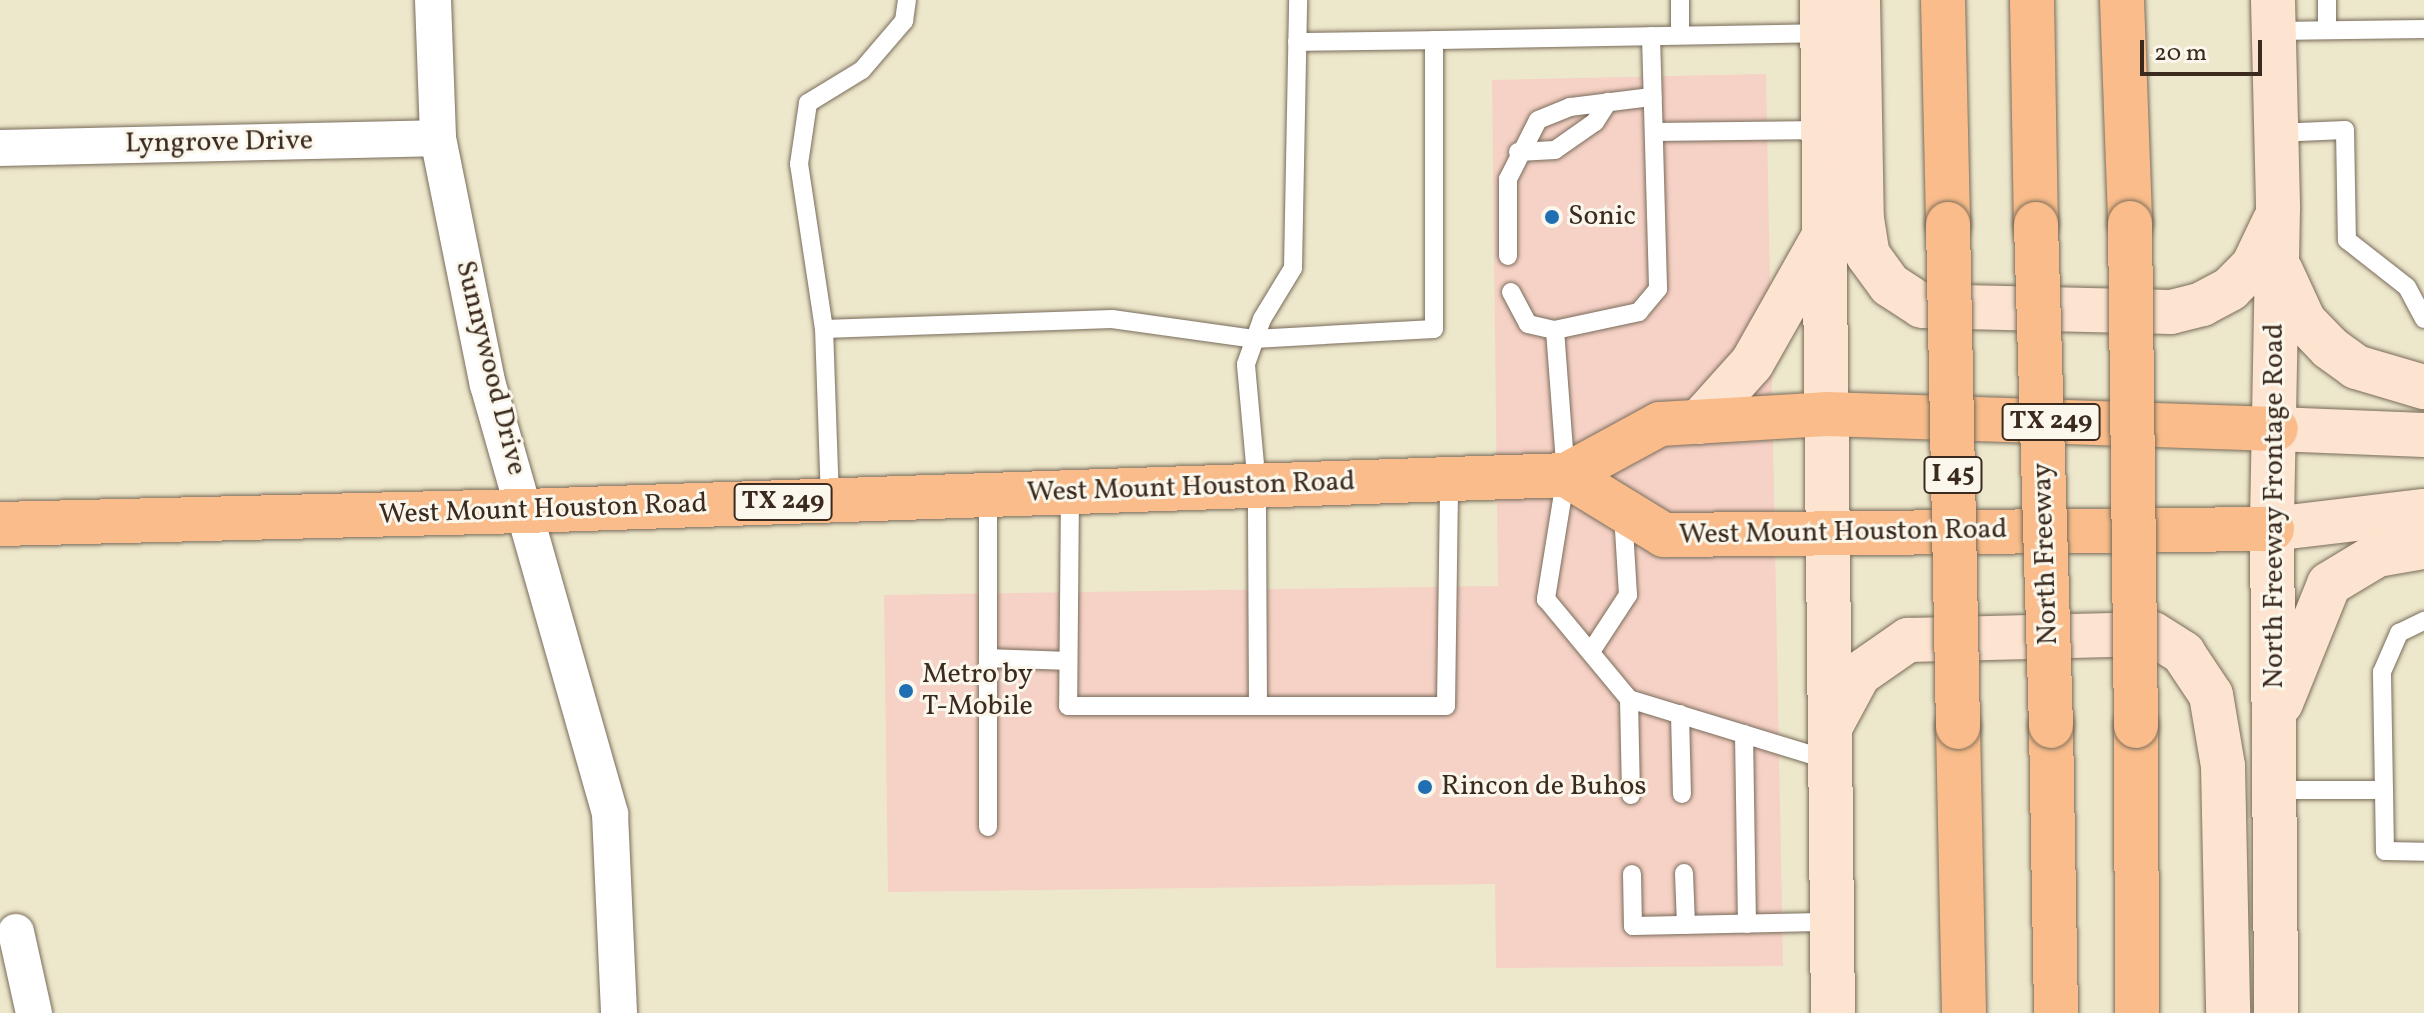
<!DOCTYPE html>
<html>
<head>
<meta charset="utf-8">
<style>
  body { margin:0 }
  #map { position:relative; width:2424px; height:1013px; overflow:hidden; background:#ede7cb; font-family:Vollkorn,serif }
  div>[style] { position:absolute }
  .built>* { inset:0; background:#f6d1c5 }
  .roads { filter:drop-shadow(0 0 2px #796c5b) drop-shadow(0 0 2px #796c5b) }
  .lane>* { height:18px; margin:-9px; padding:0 9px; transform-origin:9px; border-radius:9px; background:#fff }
  .street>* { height:36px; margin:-18px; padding:0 18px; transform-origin:18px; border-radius:18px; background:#fff }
  .secondary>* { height:44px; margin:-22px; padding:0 22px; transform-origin:22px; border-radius:22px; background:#fde4d0 }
  .primary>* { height:44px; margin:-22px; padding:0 22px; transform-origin:22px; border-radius:22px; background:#f9bc8a }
  .highway>* { height:44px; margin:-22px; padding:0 22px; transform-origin:22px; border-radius:22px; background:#f9bc8a }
  .bridges { filter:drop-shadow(0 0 2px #796c5b) drop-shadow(0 0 2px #796c5b) }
  .highway-bridge>* { height:44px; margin:-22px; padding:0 22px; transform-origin:22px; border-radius:22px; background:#f9bc8a }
  .dots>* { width:22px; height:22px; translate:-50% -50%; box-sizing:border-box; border:4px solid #fbf7ec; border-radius:50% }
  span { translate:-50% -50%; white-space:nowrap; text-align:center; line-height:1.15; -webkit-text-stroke:6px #fbf7ec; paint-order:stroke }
  .shield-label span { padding:2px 6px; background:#fbf7ec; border:2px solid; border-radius:6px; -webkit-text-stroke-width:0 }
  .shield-label { font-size:26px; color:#3b2a1e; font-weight:700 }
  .street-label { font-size:28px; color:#3b2a1e }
  .poi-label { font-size:28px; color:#3b2a1e }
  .left { translate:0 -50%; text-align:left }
  .scale { position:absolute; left:2140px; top:40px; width:122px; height:36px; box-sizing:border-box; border:4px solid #3b2a1e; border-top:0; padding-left:10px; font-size:24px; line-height:28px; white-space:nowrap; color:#3b2a1e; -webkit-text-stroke:6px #fbf7ec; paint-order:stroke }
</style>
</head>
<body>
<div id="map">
  <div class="built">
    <i style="clip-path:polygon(1766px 74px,1783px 966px,1496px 968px,1495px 884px,888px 892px,884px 595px,1498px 586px,1492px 80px)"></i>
  </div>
  <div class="roads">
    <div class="lane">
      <i style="left:1680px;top:0;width:35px;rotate:90deg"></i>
      <i style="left:2327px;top:0;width:30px;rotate:90deg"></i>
      <i style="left:2274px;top:31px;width:150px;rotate:-0.8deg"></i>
      <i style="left:1651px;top:36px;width:253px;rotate:88.4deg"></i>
      <i style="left:1658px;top:289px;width:30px;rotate:130deg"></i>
      <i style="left:1639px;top:312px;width:86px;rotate:167.9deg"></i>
      <i style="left:1555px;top:330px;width:145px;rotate:85.7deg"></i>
      <i style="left:1566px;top:475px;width:126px;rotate:99.2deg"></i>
      <i style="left:1546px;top:599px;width:130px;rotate:50.3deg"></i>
      <i style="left:1629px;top:699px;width:209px;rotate:17deg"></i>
      <i style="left:1297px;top:42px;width:137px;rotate:-0.8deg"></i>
      <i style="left:1654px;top:132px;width:169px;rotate:-0.7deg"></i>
      <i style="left:2276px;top:133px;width:69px;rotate:-2.5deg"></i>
      <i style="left:2345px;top:130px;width:110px;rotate:89deg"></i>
      <i style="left:2347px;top:240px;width:76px;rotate:38.1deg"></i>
      <i style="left:2407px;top:287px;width:36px;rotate:62deg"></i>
      <i style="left:1518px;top:152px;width:37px;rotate:-3deg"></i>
      <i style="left:1555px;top:150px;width:49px;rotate:-35deg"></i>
      <i style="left:1595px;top:122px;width:24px;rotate:-57deg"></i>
      <i style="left:1508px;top:256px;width:77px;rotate:-90deg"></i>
      <i style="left:1508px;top:179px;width:66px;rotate:-63deg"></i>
      <i style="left:1538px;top:120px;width:35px;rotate:-22deg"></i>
      <i style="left:1570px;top:107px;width:83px;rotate:-7deg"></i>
      <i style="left:1511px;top:292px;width:36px;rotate:62deg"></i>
      <i style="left:1528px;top:324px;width:28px;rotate:13deg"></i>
      <i style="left:824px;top:329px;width:167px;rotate:-98.6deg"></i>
      <i style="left:799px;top:164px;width:62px;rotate:-81.6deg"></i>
      <i style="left:808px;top:103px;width:63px;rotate:-31.4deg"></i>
      <i style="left:862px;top:70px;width:65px;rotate:-49.4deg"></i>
      <i style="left:904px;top:21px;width:21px;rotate:-82deg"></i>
      <i style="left:1070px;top:492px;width:214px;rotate:90.5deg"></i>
      <i style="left:1068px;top:706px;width:378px"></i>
      <i style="left:1446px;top:706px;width:227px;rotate:-89.2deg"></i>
      <i style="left:988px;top:495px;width:332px;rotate:90deg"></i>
      <i style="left:830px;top:500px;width:171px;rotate:-92deg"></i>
      <i style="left:824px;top:329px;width:288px;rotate:-2deg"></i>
      <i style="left:1112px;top:319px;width:143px;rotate:8deg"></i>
      <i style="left:1254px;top:339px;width:180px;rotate:-3.2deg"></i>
      <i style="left:1434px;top:329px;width:289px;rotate:-90deg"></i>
      <i style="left:1434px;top:40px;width:389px;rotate:-1deg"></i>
      <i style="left:1592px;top:650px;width:66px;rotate:-56.8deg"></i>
      <i style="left:1628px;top:595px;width:82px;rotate:-93.5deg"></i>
      <i style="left:988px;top:658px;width:80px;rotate:2.1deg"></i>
      <i style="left:1629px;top:699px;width:96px;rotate:88.8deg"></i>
      <i style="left:1258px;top:706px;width:220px;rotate:-90.3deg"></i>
      <i style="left:1257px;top:486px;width:122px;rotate:-95.2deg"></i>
      <i style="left:1246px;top:364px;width:48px;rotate:-70.4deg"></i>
      <i style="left:1262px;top:319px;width:60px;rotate:-58.7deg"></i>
      <i style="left:1293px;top:268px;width:268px;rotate:-88.9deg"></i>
      <i style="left:1680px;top:714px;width:80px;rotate:88.6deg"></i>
      <i style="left:1744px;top:734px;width:190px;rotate:89.1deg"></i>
      <i style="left:2274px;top:790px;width:110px"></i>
      <i style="left:2384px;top:790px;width:61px;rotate:89.1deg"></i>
      <i style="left:2385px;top:851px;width:39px;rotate:1deg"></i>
      <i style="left:2384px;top:790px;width:118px;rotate:-91deg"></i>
      <i style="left:2382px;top:672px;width:43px;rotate:-66.4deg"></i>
      <i style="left:2399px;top:633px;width:28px;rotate:-26deg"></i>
      <i style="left:1684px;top:873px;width:52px;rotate:87.8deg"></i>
      <i style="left:1632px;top:874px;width:52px;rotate:88.9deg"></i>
      <i style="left:1633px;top:926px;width:199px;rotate:-1.2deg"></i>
    </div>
    <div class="street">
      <i style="left:433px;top:0;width:138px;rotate:87.9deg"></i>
      <i style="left:438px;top:138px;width:252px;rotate:78.6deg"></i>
      <i style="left:488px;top:385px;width:446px;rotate:74.1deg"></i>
      <i style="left:610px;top:814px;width:199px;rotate:87.4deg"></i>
      <i style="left:0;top:148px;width:438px;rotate:-1.3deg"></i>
      <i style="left:16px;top:932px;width:83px;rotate:77.5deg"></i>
    </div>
    <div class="secondary">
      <i style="left:1822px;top:0;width:1013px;rotate:89.38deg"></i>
      <i style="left:1858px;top:0;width:219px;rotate:89deg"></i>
      <i style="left:1862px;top:219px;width:36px;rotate:81deg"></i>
      <i style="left:1868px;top:255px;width:37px;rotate:54deg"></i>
      <i style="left:1890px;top:285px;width:38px;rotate:33deg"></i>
      <i style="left:1922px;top:306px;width:249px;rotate:1.4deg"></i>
      <i style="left:2171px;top:312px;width:32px;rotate:-14deg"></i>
      <i style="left:2202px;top:304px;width:32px;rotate:-28deg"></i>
      <i style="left:2230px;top:289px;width:33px;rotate:-45deg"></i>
      <i style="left:2253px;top:266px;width:49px;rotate:-64.5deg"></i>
      <i style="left:2273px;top:0;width:208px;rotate:88.6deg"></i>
      <i style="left:2278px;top:208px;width:321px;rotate:91.1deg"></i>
      <i style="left:2272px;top:529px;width:484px;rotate:89.5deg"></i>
      <i style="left:2281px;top:271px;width:55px;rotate:65.3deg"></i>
      <i style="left:2304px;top:321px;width:37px;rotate:46deg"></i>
      <i style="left:2330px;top:348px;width:32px;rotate:36deg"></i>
      <i style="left:2356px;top:367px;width:71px;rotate:16.4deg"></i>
      <i style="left:1699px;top:422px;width:79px;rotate:-48.1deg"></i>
      <i style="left:1752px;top:363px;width:140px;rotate:-60.5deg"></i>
      <i style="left:2276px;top:429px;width:148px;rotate:2.3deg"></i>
      <i style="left:2272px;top:529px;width:153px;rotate:-6.8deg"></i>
      <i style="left:2281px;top:703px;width:128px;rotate:-68deg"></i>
      <i style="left:2329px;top:584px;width:56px;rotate:-31.1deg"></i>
      <i style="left:2377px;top:555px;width:48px;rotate:-9.7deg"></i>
      <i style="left:1833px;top:722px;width:55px;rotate:-61.6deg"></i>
      <i style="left:1859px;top:674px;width:60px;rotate:-34.8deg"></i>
      <i style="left:1908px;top:640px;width:245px;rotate:-1.4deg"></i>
      <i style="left:2153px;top:634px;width:36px;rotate:32deg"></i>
      <i style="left:2183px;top:653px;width:50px;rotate:56.3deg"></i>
      <i style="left:2211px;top:695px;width:72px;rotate:80.4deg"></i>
      <i style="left:2223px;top:766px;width:247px;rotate:88.8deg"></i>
    </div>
    <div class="primary">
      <i style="left:1566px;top:475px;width:115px;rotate:31.5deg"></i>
      <i style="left:1664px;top:535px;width:608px;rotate:-0.57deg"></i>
      <i style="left:0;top:524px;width:526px;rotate:-1.42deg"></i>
      <i style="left:526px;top:511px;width:1041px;rotate:-1.98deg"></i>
      <i style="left:1566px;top:475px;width:107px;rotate:-28.5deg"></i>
      <i style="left:1660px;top:424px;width:166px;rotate:-3.4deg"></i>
      <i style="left:1826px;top:414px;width:450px;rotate:1.9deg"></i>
    </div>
    <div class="highway">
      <i style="left:1943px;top:0;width:224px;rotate:88.7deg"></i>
      <i style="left:2032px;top:0;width:224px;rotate:89deg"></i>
      <i style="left:2122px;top:0;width:223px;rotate:87.9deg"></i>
      <i style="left:2051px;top:726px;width:287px;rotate:89deg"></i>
      <i style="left:2136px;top:726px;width:287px;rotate:89.8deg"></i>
      <i style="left:1958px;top:727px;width:286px;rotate:88.8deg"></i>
    </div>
  </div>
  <div class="bridges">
    <div class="highway-bridge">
      <i style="left:2130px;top:223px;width:503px;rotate:89.32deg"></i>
      <i style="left:1948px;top:224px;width:503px;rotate:88.86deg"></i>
      <i style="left:2036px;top:224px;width:502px;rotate:88.29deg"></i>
    </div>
  </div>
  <div class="dots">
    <i style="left:1552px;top:217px;background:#1f6fb2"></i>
    <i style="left:906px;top:691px;background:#1f6fb2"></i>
    <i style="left:1425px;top:787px;background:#1f6fb2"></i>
  </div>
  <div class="shield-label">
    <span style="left:2051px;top:422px">TX 249</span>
    <span style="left:1953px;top:475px">I 45</span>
    <span style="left:783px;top:502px">TX 249</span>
  </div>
  <div class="street-label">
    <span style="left:219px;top:143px;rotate:-1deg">Lyngrove Drive</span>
    <span style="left:490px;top:368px;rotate:76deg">Sunnywood Drive</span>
    <span style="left:1191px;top:488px;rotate:-2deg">West Mount Houston Road</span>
    <span style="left:2275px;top:506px;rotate:-90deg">North Freeway Frontage Road</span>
    <span style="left:543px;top:510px;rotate:-2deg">West Mount Houston Road</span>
    <span style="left:1843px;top:533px;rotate:-1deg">West Mount Houston Road</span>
    <span style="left:2046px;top:554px;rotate:-92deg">North Freeway</span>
  </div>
  <div class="poi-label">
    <span class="left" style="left:1568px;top:217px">Sonic</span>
    <span class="left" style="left:922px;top:691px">Metro by<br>T-Mobile</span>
    <span class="left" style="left:1441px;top:787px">Rincon de Buhos</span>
  </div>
  <div class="scale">20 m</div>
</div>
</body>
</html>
